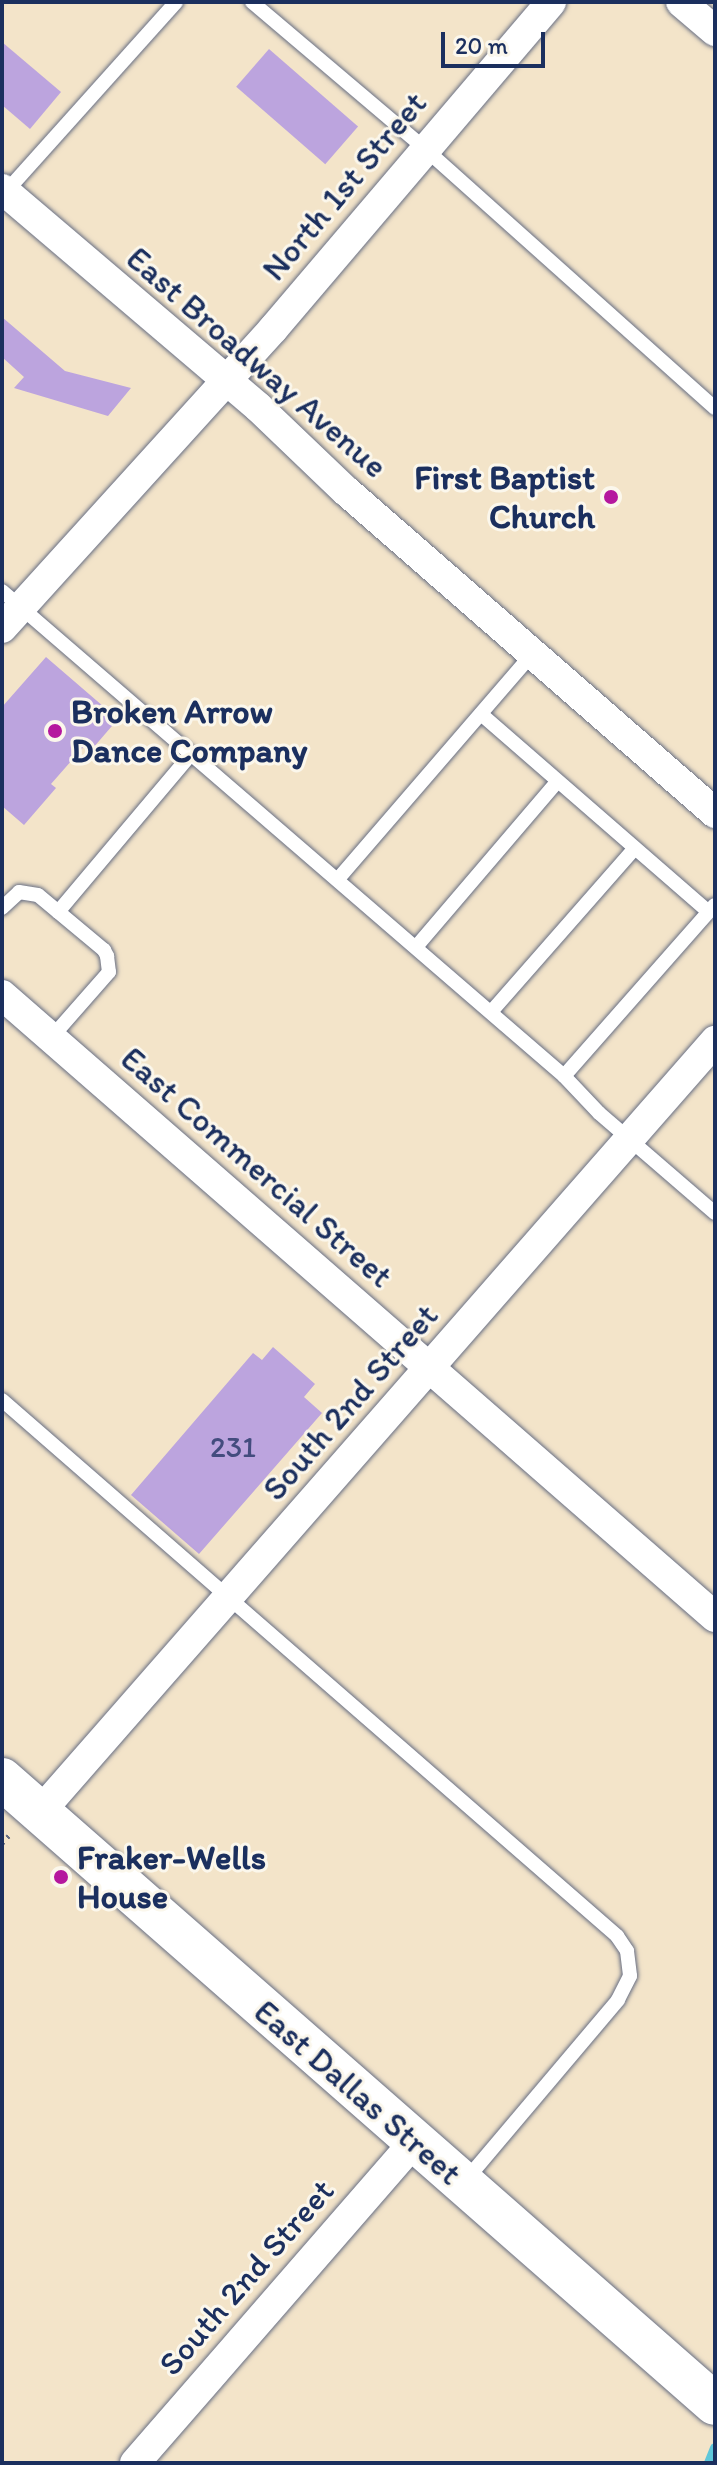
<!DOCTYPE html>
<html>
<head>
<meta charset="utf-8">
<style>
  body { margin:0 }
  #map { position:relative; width:717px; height:2465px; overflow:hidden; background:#f3e4c9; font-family:Itim,sans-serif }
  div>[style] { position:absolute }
  .stream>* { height:10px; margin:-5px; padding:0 5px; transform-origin:5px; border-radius:5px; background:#5ec7da }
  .building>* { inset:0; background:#bca4de; transform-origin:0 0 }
  .path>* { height:5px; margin-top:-2.5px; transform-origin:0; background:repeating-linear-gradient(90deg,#676e83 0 2px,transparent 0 8px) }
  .roads { filter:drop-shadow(0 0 2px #676e83) drop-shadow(0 0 2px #676e83) }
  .lane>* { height:14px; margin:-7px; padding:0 7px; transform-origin:7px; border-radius:7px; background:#fff }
  .street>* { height:30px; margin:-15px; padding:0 15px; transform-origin:15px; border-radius:15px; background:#fff }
  .secondary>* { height:42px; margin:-21px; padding:0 21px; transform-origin:21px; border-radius:21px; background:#fff }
  .dots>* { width:22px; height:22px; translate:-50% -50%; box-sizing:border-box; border:4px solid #fbf7ec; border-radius:50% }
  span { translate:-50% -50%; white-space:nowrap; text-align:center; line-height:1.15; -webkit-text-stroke:6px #fbf7ec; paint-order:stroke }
  .number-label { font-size:30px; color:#434c7e }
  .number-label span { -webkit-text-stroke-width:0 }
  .street-label { font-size:34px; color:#1b2f5e }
  .poi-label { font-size:34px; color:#1b2f5e; font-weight:700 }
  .right { translate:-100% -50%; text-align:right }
  .left { translate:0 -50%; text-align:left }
  .frame { position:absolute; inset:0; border:4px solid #1b2f5e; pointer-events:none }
  .scale { position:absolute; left:441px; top:32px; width:104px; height:36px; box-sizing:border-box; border:4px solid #1b2f5e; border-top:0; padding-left:10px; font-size:24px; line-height:28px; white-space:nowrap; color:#1b2f5e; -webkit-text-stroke:6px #fbf7ec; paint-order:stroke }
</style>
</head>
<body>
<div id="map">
  <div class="stream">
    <i style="left:709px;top:2463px;width:16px;rotate:-68deg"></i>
  </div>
  <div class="building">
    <i style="clip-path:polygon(2px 42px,61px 92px,30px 129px,2px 105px)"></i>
    <i style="left:269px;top:49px;width:118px;height:50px;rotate:41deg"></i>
    <i style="clip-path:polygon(2px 317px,65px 371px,131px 388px,108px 416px,14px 388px,24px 377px,2px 357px)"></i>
    <i style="clip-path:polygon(46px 657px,118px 719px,93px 748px,87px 743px,51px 784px,56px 788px,24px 825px,2px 806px,2px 707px)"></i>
    <i style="clip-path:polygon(273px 1347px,315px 1384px,304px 1397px,322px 1413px,199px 1554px,131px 1495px,253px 1353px,262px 1360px)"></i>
  </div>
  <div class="path">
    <i style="left:2px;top:1843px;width:12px;rotate:-48deg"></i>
  </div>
  <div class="roads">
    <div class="lane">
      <i style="left:252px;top:2px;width:226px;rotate:40.3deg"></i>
      <i style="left:424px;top:148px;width:390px;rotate:41.8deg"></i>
      <i style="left:3px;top:195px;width:259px;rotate:-48.1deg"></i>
      <i style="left:2px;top:591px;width:742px;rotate:40.79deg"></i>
      <i style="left:564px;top:1076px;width:51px;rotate:46.6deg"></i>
      <i style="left:599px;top:1113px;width:153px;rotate:40.8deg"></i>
      <i style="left:481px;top:714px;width:301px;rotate:41deg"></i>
      <i style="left:338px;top:879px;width:298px;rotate:-49.2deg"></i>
      <i style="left:2px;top:908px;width:23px;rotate:-43deg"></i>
      <i style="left:19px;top:892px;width:19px;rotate:9deg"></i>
      <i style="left:38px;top:895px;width:86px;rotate:39.8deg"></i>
      <i style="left:104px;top:950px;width:7px;rotate:63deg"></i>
      <i style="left:107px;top:956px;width:16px;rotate:83deg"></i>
      <i style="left:109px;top:972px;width:88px;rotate:131.3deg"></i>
      <i style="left:58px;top:912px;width:207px;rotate:-49.9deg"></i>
      <i style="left:416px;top:947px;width:218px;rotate:-49.5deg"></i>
      <i style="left:491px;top:1012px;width:218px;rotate:-48.7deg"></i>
      <i style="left:564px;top:1076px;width:228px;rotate:-48.6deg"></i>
      <i style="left:2px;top:1400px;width:816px;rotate:41.07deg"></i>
      <i style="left:617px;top:1936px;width:18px;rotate:56deg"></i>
      <i style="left:627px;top:1951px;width:25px;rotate:83deg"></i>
      <i style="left:630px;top:1976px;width:27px;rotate:117deg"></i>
      <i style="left:618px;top:2000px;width:237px;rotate:130.2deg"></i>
    </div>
    <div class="street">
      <i style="left:681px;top:2px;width:45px;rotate:40.5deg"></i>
      <i style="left:2px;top:189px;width:336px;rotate:40.4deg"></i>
      <i style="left:258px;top:407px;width:122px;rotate:43.7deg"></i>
      <i style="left:346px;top:491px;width:490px;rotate:41.1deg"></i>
      <i style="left:2px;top:628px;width:404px;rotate:-47.8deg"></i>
      <i style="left:273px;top:329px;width:429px;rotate:-49.6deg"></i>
      <i style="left:2px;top:995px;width:946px;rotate:41.1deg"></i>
      <i style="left:40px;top:1812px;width:1025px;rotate:-48.8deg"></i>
      <i style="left:135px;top:2463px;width:425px;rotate:-49deg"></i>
    </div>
    <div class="secondary">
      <i style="left:2px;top:1779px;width:948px;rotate:41.24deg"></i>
    </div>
  </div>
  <div class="dots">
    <i style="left:611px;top:497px;background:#b5179e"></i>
    <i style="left:55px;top:731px;background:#b5179e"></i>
    <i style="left:61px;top:1877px;background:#b5179e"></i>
  </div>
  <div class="number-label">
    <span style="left:233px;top:1447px">231</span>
  </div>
  <div class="street-label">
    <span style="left:344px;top:186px;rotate:-50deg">North 1st Street</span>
    <span style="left:257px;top:362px;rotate:41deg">East Broadway Avenue</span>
    <span style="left:257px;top:1167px;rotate:41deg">East Commercial Street</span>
    <span style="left:350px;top:1402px;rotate:-49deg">South 2nd Street</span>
    <span style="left:358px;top:2092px;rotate:41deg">East Dallas Street</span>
    <span style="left:246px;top:2277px;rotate:-49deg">South 2nd Street</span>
  </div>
  <div class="poi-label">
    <span class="right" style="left:595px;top:497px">First Baptist<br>Church</span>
    <span class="left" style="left:71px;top:731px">Broken Arrow<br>Dance Company</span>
    <span class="left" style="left:77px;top:1877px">Fraker-Wells<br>House</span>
  </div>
  <div class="frame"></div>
  <div class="scale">20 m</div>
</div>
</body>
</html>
